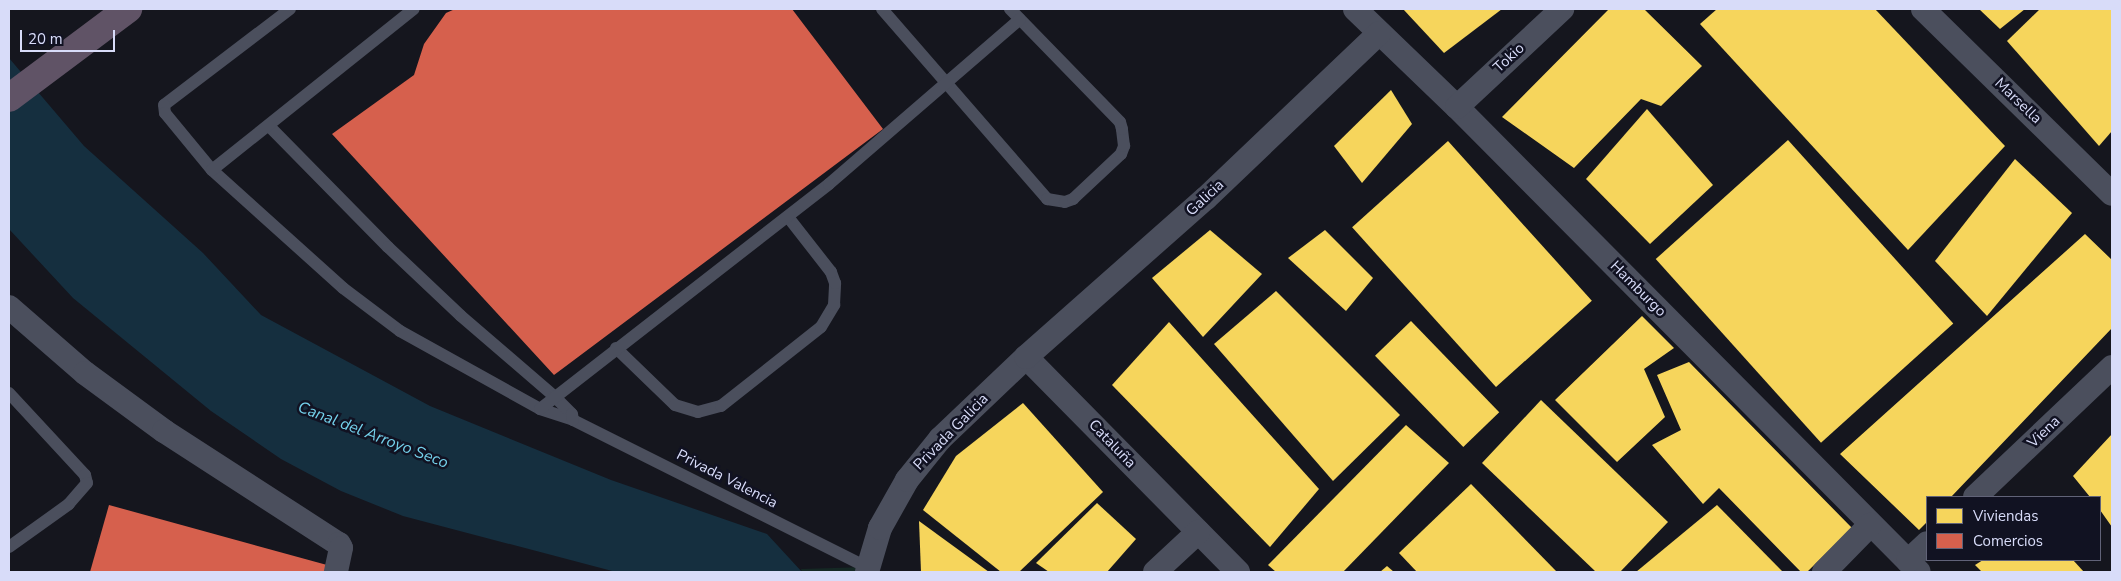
<!DOCTYPE html>
<html>
<head>
<meta charset="utf-8">
<style>
  body { margin:0 }
  #map { position:relative; width:2121px; height:581px; overflow:hidden; background:#15161e; font-family:"Nunito Sans",sans-serif }
  div>[style] { position:absolute }
  .green>* { inset:0; background:#152824 }
  .water>* { inset:0; background:#152f3f }
  .homes>* { inset:0; background:#f6d55c; transform-origin:0 0 }
  .shops>* { inset:0; background:#d6604d }
  .lane>* { height:12px; margin:-6px; padding:0 6px; transform-origin:6px; border-radius:6px; background:#4b4f5d }
  .street>* { height:24px; margin:-12px; padding:0 12px; transform-origin:12px; border-radius:12px; background:#4b4f5d }
  .highway>* { height:28px; margin:-14px; padding:0 14px; transform-origin:14px; border-radius:14px; background:#605366 }
  span { translate:-50% -50%; white-space:nowrap; text-align:center; line-height:1.15; -webkit-text-stroke:5px #111222; paint-order:stroke }
  .street-label { font-size:15px; color:#d8dcf9 }
  .water-label { font-size:16px; color:#74d1eb; font-style:italic }
  .frame { position:absolute; inset:0; border:10px solid #d8dcf9; pointer-events:none }
  .legend { position:absolute; left:1926px; top:496px; width:175px; height:65px; box-sizing:border-box; background:#111222; border:1px solid #616378; margin:0; padding:6px 9px; list-style:none; font-size:15px; color:#d8dcf9 }
  .legend li { display:flex; align-items:center; gap:10px; height:25px }
  .legend b { width:25px; border:1px solid #616378 }
  .scale { position:absolute; left:20px; top:30px; width:95px; height:22px; box-sizing:border-box; border:2px solid #d8dcf9; border-top:0; padding-left:6px; font-size:15px; line-height:18px; white-space:nowrap; color:#d8dcf9; -webkit-text-stroke:4px #111222; paint-order:stroke }
</style>
</head>
<body>
<div id="map">
  <div class="green">
    <i style="clip-path:polygon(866px 567px,867px 572px,802px 572px,801px 569px)"></i>
  </div>
  <div class="water">
    <i style="clip-path:polygon(9px 58px,84px 146px,203px 253px,261px 315px,430px 406px,611px 480px,767px 534px,802px 572px,616px 572px,403px 516px,341px 491px,281px 459px,211px 411px,73px 298px,9px 229px)"></i>
  </div>
  <div class="homes">
    <i style="clip-path:polygon(1403px 9px,1502px 9px,1444px 53px)"></i>
    <i style="clip-path:polygon(1609px 9px,1644px 9px,1702px 66px,1661px 106px,1641px 99px,1574px 168px,1502px 117px)"></i>
    <i style="clip-path:polygon(1717px 9px,1875px 9px,2005px 146px,1908px 250px,1700px 24px)"></i>
    <i style="clip-path:polygon(1979px 9px,2025px 9px,2000px 29px)"></i>
    <i style="clip-path:polygon(2040px 9px,2112px 9px,2112px 131px,2099px 146px,2007px 41px)"></i>
    <i style="clip-path:polygon(1391px 90px,1412px 124px,1362px 183px,1334px 146px)"></i>
    <i style="clip-path:polygon(1647px 109px,1713px 185px,1650px 244px,1586px 179px)"></i>
    <i style="left:1788px;top:140px;width:247px;height:178px;rotate:48deg"></i>
    <i style="left:1448px;top:141px;width:215px;height:129px;rotate:48deg"></i>
    <i style="clip-path:polygon(2015px 159px,2072px 213px,1987px 316px,1935px 261px)"></i>
    <i style="clip-path:polygon(1210px 230px,1262px 274px,1203px 337px,1152px 278px)"></i>
    <i style="clip-path:polygon(1325px 230px,1373px 278px,1346px 311px,1288px 258px)"></i>
    <i style="clip-path:polygon(2085px 234px,2112px 260px,2112px 328px,1951px 497px,1927px 497px,1927px 522px,1919px 530px,1840px 454px)"></i>
    <i style="clip-path:polygon(1276px 291px,1400px 415px,1333px 481px,1214px 344px)"></i>
    <i style="clip-path:polygon(1642px 316px,1674px 348px,1644px 369px,1665px 417px,1617px 462px,1555px 400px)"></i>
    <i style="left:1411px;top:321px;width:127px;height:50px;rotate:46deg"></i>
    <i style="clip-path:polygon(1169px 322px,1319px 489px,1270px 547px,1112px 385px)"></i>
    <i style="clip-path:polygon(1689px 362px,1852px 528px,1807px 572px,1801px 572px,1719px 488px,1703px 504px,1652px 445px,1681px 430px,1657px 375px)"></i>
    <i style="clip-path:polygon(1541px 400px,1668px 522px,1620px 572px,1596px 572px,1482px 463px)"></i>
    <i style="clip-path:polygon(1023px 403px,1103px 492px,1019px 572px,1001px 572px,923px 510px,956px 456px)"></i>
    <i style="clip-path:polygon(1406px 425px,1449px 463px,1343px 572px,1276px 572px,1268px 565px)"></i>
    <i style="clip-path:polygon(2112px 434px,2112px 527px,2100px 510px,2100px 497px,2090px 497px,2073px 476px)"></i>
    <i style="clip-path:polygon(1471px 484px,1557px 572px,1417px 572px,1399px 553px)"></i>
    <i style="clip-path:polygon(1097px 503px,1136px 539px,1107px 572px,1049px 572px,1036px 563px)"></i>
    <i style="clip-path:polygon(1717px 505px,1783px 572px,1636px 572px)"></i>
    <i style="clip-path:polygon(919px 521px,989px 572px,921px 572px)"></i>
    <i style="clip-path:polygon(1983px 560px,2073px 560px,2084px 572px,1982px 572px,1975px 565px)"></i>
    <i style="clip-path:polygon(1387px 566px,1394px 572px,1380px 572px)"></i>
  </div>
  <div class="shops">
    <i style="clip-path:polygon(455px 9px,792px 9px,883px 129px,554px 375px,332px 134px,414px 75px,424px 44px,446px 13px)"></i>
    <i style="clip-path:polygon(109px 505px,327px 565px,325px 572px,90px 572px)"></i>
  </div>
  <div class="lane">
    <i style="left:290px;top:9px;width:158px;rotate:142.7deg"></i>
    <i style="left:164px;top:105px;width:8px;rotate:83deg"></i>
    <i style="left:165px;top:113px;width:74px;rotate:50.5deg"></i>
    <i style="left:212px;top:170px;width:176px;rotate:42deg"></i>
    <i style="left:343px;top:288px;width:71px;rotate:37deg"></i>
    <i style="left:400px;top:331px;width:160px;rotate:29.1deg"></i>
    <i style="left:540px;top:409px;width:35px;rotate:18deg"></i>
    <i style="left:573px;top:420px;width:328px;rotate:26.6deg"></i>
    <i style="left:882px;top:9px;width:252px;rotate:49deg"></i>
    <i style="left:1047px;top:199px;width:18px;rotate:9deg"></i>
    <i style="left:1065px;top:202px;width:9px;rotate:-21deg"></i>
    <i style="left:1073px;top:199px;width:66px;rotate:-43.2deg"></i>
    <i style="left:1121px;top:154px;width:9px;rotate:-69deg"></i>
    <i style="left:1124px;top:146px;width:17px;rotate:-97deg"></i>
    <i style="left:1122px;top:129px;width:7px;rotate:-106deg"></i>
    <i style="left:1120px;top:122px;width:158px;rotate:-134.2deg"></i>
    <i style="left:269px;top:126px;width:170px;rotate:45.5deg"></i>
    <i style="left:388px;top:247px;width:100px;rotate:43.4deg"></i>
    <i style="left:461px;top:316px;width:123px;rotate:40.7deg"></i>
    <i style="left:554px;top:396px;width:25px;rotate:45deg"></i>
    <i style="left:572px;top:414px;width:6px;rotate:81deg"></i>
    <i style="left:212px;top:170px;width:258px;rotate:-38.6deg"></i>
    <i style="left:616px;top:348px;width:82px;rotate:44deg"></i>
    <i style="left:675px;top:405px;width:24px;rotate:17deg"></i>
    <i style="left:698px;top:412px;width:24px;rotate:-15deg"></i>
    <i style="left:721px;top:406px;width:127px;rotate:-38.3deg"></i>
    <i style="left:821px;top:327px;width:26px;rotate:-59deg"></i>
    <i style="left:834px;top:305px;width:22px;rotate:-87deg"></i>
    <i style="left:835px;top:283px;width:12px;rotate:-110deg"></i>
    <i style="left:831px;top:272px;width:70px;rotate:-128deg"></i>
    <i style="left:9px;top:393px;width:112px;rotate:47.2deg"></i>
    <i style="left:85px;top:475px;width:8px;rotate:76deg"></i>
    <i style="left:87px;top:483px;width:28px;rotate:131deg"></i>
    <i style="left:69px;top:504px;width:74px;rotate:144.4deg"></i>
    <i style="left:540px;top:409px;width:366px;rotate:-37.9deg"></i>
    <i style="left:829px;top:184px;width:252px;rotate:-40.8deg"></i>
  </div>
  <div class="street">
    <i style="left:1355px;top:9px;width:141px;rotate:43.9deg"></i>
    <i style="left:1457px;top:107px;width:655px;rotate:45.19deg"></i>
    <i style="left:1923px;top:9px;width:264px;rotate:44.4deg"></i>
    <i style="left:1457px;top:107px;width:144px;rotate:-43deg"></i>
    <i style="left:9px;top:307px;width:101px;rotate:41deg"></i>
    <i style="left:85px;top:373px;width:98px;rotate:36.3deg"></i>
    <i style="left:164px;top:431px;width:208px;rotate:32.9deg"></i>
    <i style="left:339px;top:544px;width:4px;rotate:63deg"></i>
    <i style="left:341px;top:548px;width:25px;rotate:102deg"></i>
    <i style="left:1026px;top:357px;width:302px;rotate:45.4deg"></i>
    <i style="left:1975px;top:497px;width:189px;rotate:-43.5deg"></i>
    <i style="left:1908px;top:561px;width:26px;rotate:-43deg"></i>
    <i style="left:867px;top:572px;width:46px;rotate:-73.5deg"></i>
    <i style="left:880px;top:528px;width:55px;rotate:-60.6deg"></i>
    <i style="left:907px;top:480px;width:53px;rotate:-51.2deg"></i>
    <i style="left:940px;top:439px;width:119px;rotate:-43.6deg"></i>
    <i style="left:1026px;top:357px;width:240px;rotate:-41.5deg"></i>
    <i style="left:1206px;top:198px;width:239px;rotate:-43.6deg"></i>
    <i style="left:1155px;top:572px;width:59px;rotate:-42.9deg"></i>
    <i style="left:1824px;top:572px;width:66px;rotate:-45.6deg"></i>
  </div>
  <div class="highway">
    <i style="left:9px;top:98px;width:149px;rotate:-36.8deg"></i>
  </div>
  <div class="street-label">
    <span style="left:1509px;top:58px;rotate:-43deg">Tokio</span>
    <span style="left:2018px;top:101px;rotate:44deg">Marsella</span>
    <span style="left:1205px;top:198px;rotate:-43deg">Galicia</span>
    <span style="left:1638px;top:289px;rotate:45deg">Hamburgo</span>
    <span style="left:951px;top:432px;rotate:-46deg">Privada Galicia</span>
    <span style="left:2044px;top:432px;rotate:-44deg">Viena</span>
    <span style="left:1112px;top:444px;rotate:46deg">Cataluña</span>
    <span style="left:727px;top:479px;rotate:27deg">Privada Valencia</span>
  </div>
  <div class="water-label">
    <span style="left:373px;top:435px;rotate:21deg">Canal del Arroyo Seco</span>
  </div>
  <div class="frame"></div>
  <ul class="legend">
  <li><b style="height:14px;background:#f6d55c"></b>Viviendas</li>
  <li><b style="height:14px;background:#d6604d"></b>Comercios</li>
  </ul>
  <div class="scale">20 m</div>
</div>
</body>
</html>
